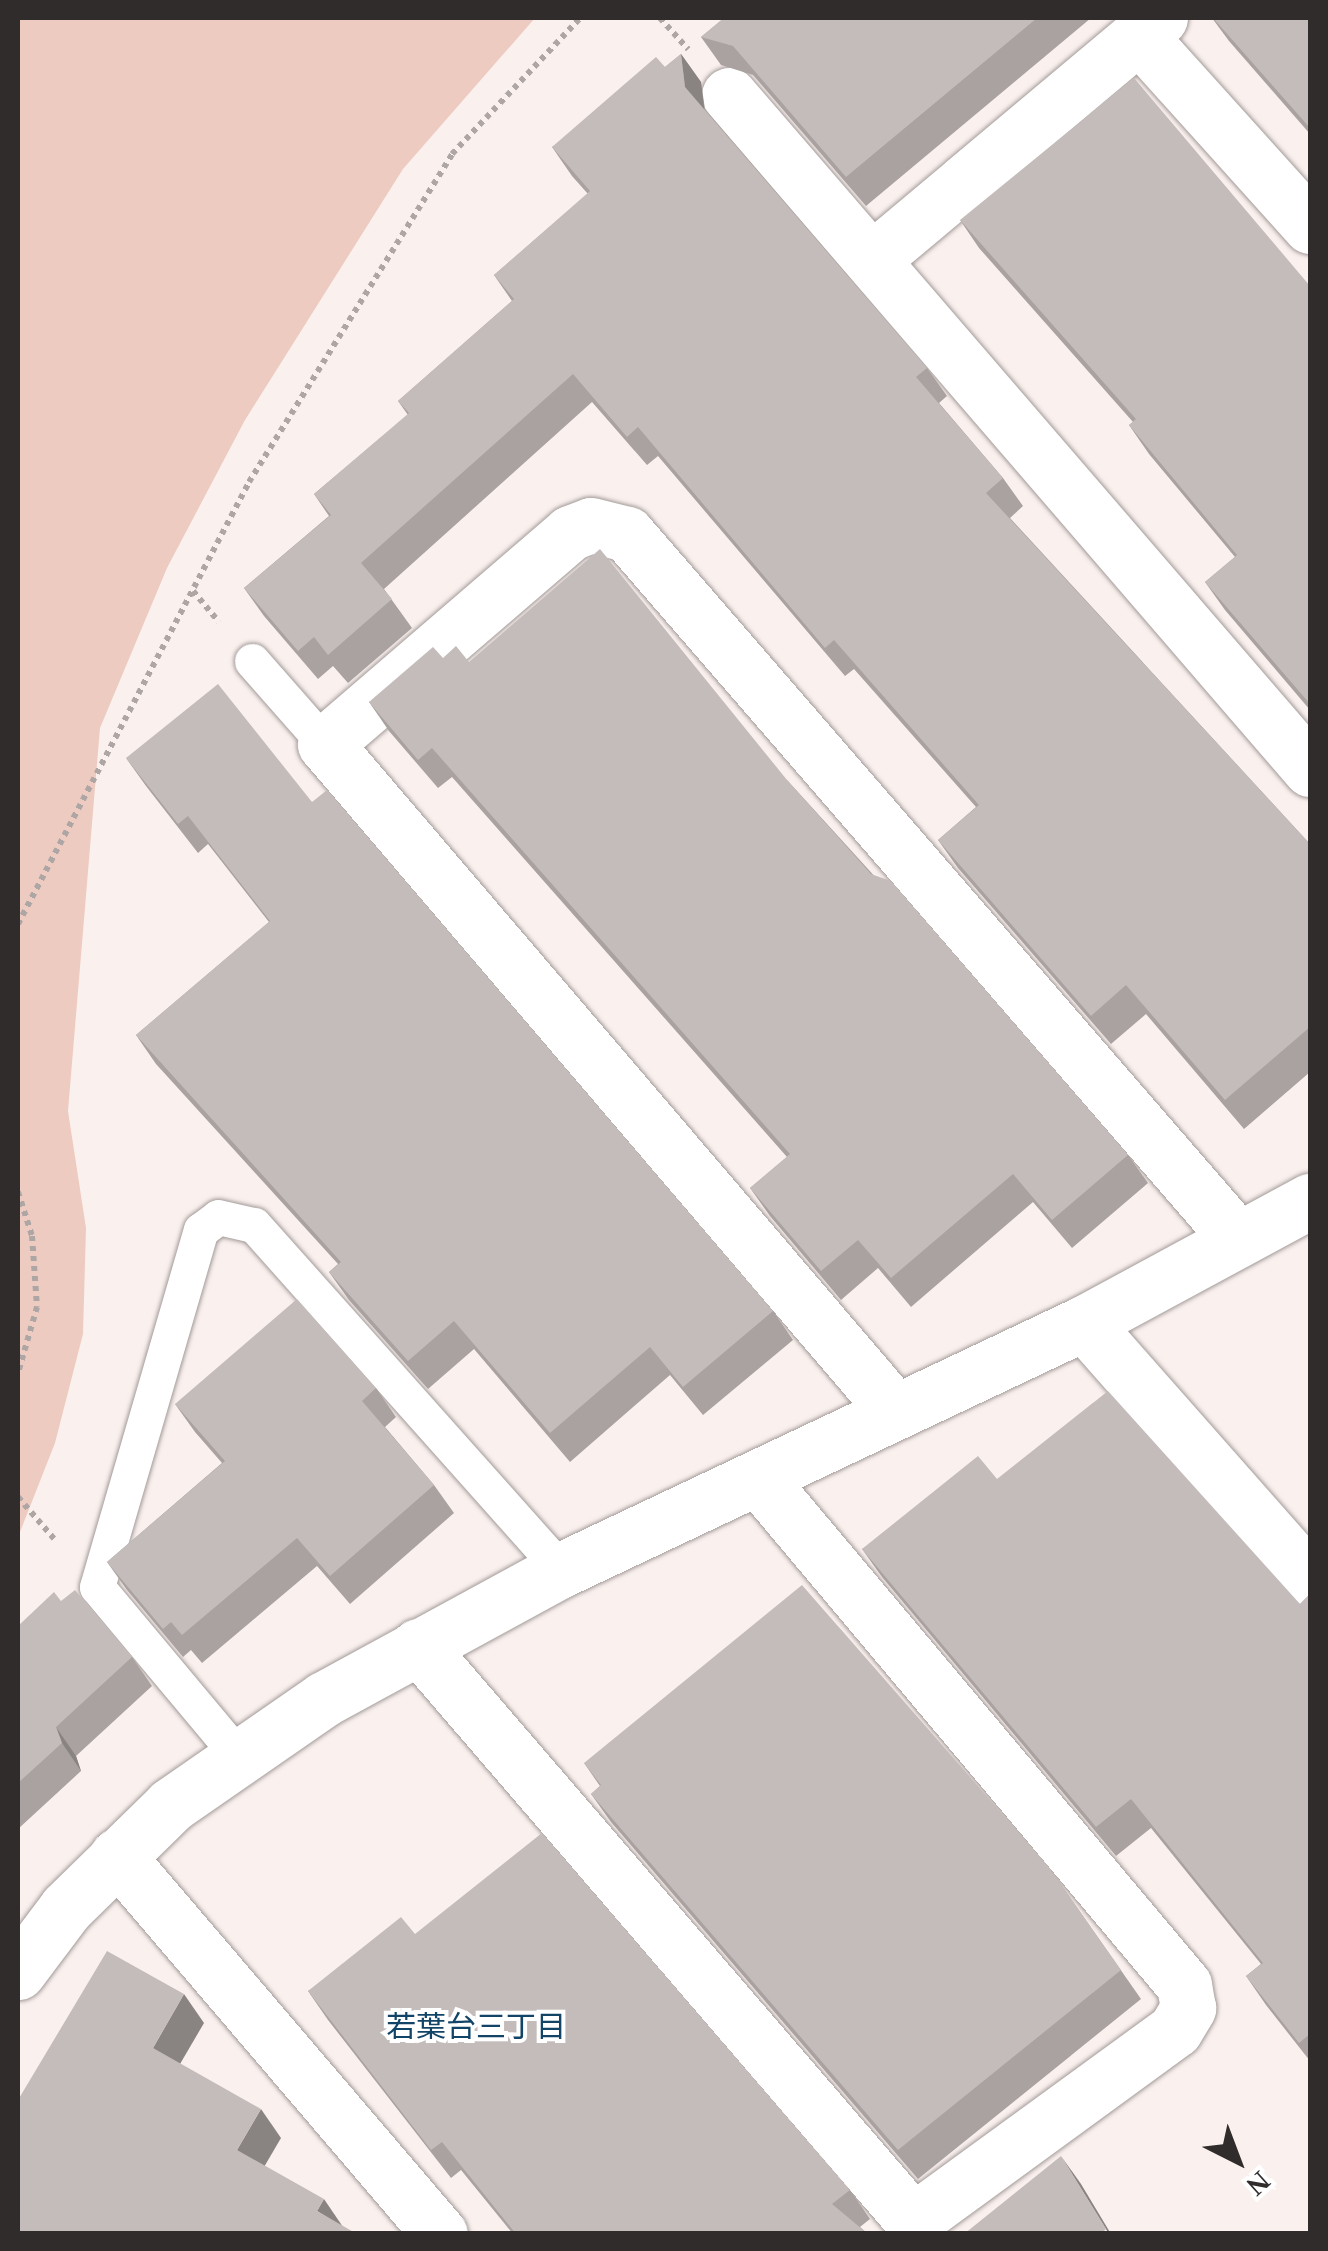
<!DOCTYPE html>
<html>
<head>
<meta charset="utf-8">
<style>
  body { margin:0 }
  #map { position:relative; width:1328px; height:2251px; overflow:hidden; background:#faf1ef; font-family:"Times New Roman","Noto Sans JP",serif }
  div>[style] { position:absolute }
  .green>* { inset:0; background:#eecbc1 }
  .path>* { height:6px; margin-top:-3px; transform-origin:0; background:repeating-linear-gradient(90deg,#ada6a5 0 5px,transparent 0 10px) }
  .roads { filter:drop-shadow(0 0 2px #a29a98) drop-shadow(0 0 2px #a29a98) }
  .lane>* { height:35px; margin:-17.5px; padding:0 17.5px; transform-origin:17.5px; border-radius:17.5px; background:#fff }
  .street>* { height:55px; margin:-27.5px; padding:0 27.5px; transform-origin:27.5px; border-radius:27.5px; background:#fff }
  .secondary>* { height:55px; margin:-27.5px; padding:0 27.5px; transform-origin:27.5px; border-radius:27.5px; background:#fff }
  .wall>* { inset:0; background:#a9a2a0 }
  .shaded-wall>* { inset:0; background:#898482 }
  .building>* { inset:0; background:#c4bcba }
  span { translate:-50% -50%; white-space:nowrap; text-align:center; line-height:1.15; -webkit-text-stroke:8px #fff; paint-order:stroke }
  .neighbourhood-label { font-size:30px; color:#124467 }
  .frame { position:absolute; inset:0; border:20px solid #302c2b; pointer-events:none }
  .north { position:absolute; left:1188px; top:2111px; width:100px; height:100px; -webkit-text-stroke:8px #fff; paint-order:stroke; rotate:138deg; font-size:28px; font-weight:700; line-height:40px; text-align:center; color:#302c2b }
  .north::after { content:''; display:block; margin:auto; width:35px; height:45px; background:#302c2b; clip-path:polygon(50% 0,100% 100%,50% 72%,0 100%) }
</style>
</head>
<body>
<div id="map">
  <div class="green">
    <i style="clip-path:polygon(18px 18px,535px 18px,403px 169px,245px 420px,167px 568px,100px 728px,68px 1111px,86px 1228px,83px 1334px,55px 1443px,18px 1537px)"></i>
  </div>
  <div class="path">
    <i style="left:660px;top:18px;width:42px;rotate:47.9deg"></i>
    <i style="left:193px;top:591px;width:40px;rotate:50deg"></i>
    <i style="left:18px;top:924px;width:499px;rotate:-62.4deg"></i>
    <i style="left:249px;top:482px;width:386px;rotate:-58.2deg"></i>
    <i style="left:452px;top:154px;width:187px;rotate:-46.7deg"></i>
    <i style="left:18px;top:1192px;width:46px;rotate:72.3deg"></i>
    <i style="left:32px;top:1236px;width:71px;rotate:86deg"></i>
    <i style="left:37px;top:1307px;width:69px;rotate:106.1deg"></i>
    <i style="left:18px;top:1497px;width:58px;rotate:49.2deg"></i>
  </div>
  <div class="roads">
    <div class="lane">
      <i style="left:252px;top:661px;width:111px;rotate:48.7deg"></i>
      <i style="left:235px;top:1752px;width:215px;rotate:-129.9deg"></i>
      <i style="left:97px;top:1587px;width:372px;rotate:-73.8deg"></i>
      <i style="left:201px;top:1230px;width:21px;rotate:-37deg"></i>
      <i style="left:218px;top:1217px;width:37px;rotate:13deg"></i>
      <i style="left:254px;top:1225px;width:462px;rotate:48.3deg"></i>
    </div>
    <div class="street">
      <i style="left:1139px;top:36px;width:256px;rotate:48deg"></i>
      <i style="left:729px;top:95px;width:890px;rotate:49.24deg"></i>
      <i style="left:875px;top:257px;width:372px;rotate:-40deg"></i>
      <i style="left:1084px;top:1323px;width:341px;rotate:48.6deg"></i>
      <i style="left:895px;top:1411px;width:877px;rotate:-130.52deg"></i>
      <i style="left:325px;top:744px;width:323px;rotate:-40.7deg"></i>
      <i style="left:570px;top:533px;width:22px;rotate:-21deg"></i>
      <i style="left:591px;top:525px;width:37px;rotate:14deg"></i>
      <i style="left:627px;top:534px;width:933px;rotate:49.09deg"></i>
      <i style="left:418px;top:1646px;width:759px;rotate:49.28deg"></i>
      <i style="left:913px;top:2221px;width:324px;rotate:-36.1deg"></i>
      <i style="left:1175px;top:2030px;width:26px;rotate:-59deg"></i>
      <i style="left:1188px;top:2008px;width:23px;rotate:-100deg"></i>
      <i style="left:1184px;top:1985px;width:662px;rotate:-130.04deg"></i>
      <i style="left:117px;top:1856px;width:497px;rotate:49.5deg"></i>
    </div>
    <div class="secondary">
      <i style="left:18px;top:1972px;width:80px;rotate:-53.1deg"></i>
      <i style="left:66px;top:1908px;width:147px;rotate:-44.4deg"></i>
      <i style="left:171px;top:1805px;width:186px;rotate:-34.7deg"></i>
      <i style="left:324px;top:1699px;width:270px;rotate:-28.6deg"></i>
      <i style="left:561px;top:1570px;width:578px;rotate:-25.28deg"></i>
      <i style="left:1084px;top:1323px;width:257px;rotate:-28.4deg"></i>
    </div>
  </div>
  <div class="wall">
    <i style="clip-path:polygon(724px 18px,1091px 18px,866px 206px,753px 75px,721px 65px,701px 37px)"></i>
    <i style="clip-path:polygon(1212px 18px,1310px 18px,1310px 134px,1229px 41px)"></i>
    <i style="clip-path:polygon(681px 54px,701px 82px,705px 109px,927px 368px,947px 396px,939px 403px,1003px 478px,1023px 506px,1010px 518px,1310px 844px,1310px 1072px,1244px 1129px,1146px 1014px,1111px 1044px,958px 868px,938px 840px,976px 807px,854px 669px,845px 676px,658px 456px,647px 465px,592px 402px,384px 589px,412px 628px,348px 683px,333px 666px,318px 679px,264px 616px,244px 588px,329px 516px,314px 494px,408px 415px,398px 401px,512px 301px,494px 275px,588px 194px,572px 176px,552px 147px,665px 67px)"></i>
    <i style="clip-path:polygon(960px 220px,1310px 286px,1310px 710px,1225px 610px,1205px 582px,1235px 557px,1149px 454px,1129px 425px,1133px 422px,979px 248px)"></i>
    <i style="clip-path:polygon(443px 658px,469px 662px,787px 780px,1128px 1155px,1148px 1183px,1072px 1248px,1033px 1202px,911px 1307px,878px 1268px,841px 1300px,770px 1216px,750px 1188px,787px 1157px,452px 777px,438px 788px,389px 731px,369px 702px)"></i>
    <i style="clip-path:polygon(126px 758px,312px 802px,773px 1311px,793px 1340px,703px 1415px,670px 1375px,570px 1462px,474px 1349px,428px 1389px,349px 1300px,329px 1272px,338px 1264px,156px 1064px,136px 1035px,269px 922px,208px 844px,198px 853px,146px 786px)"></i>
    <i style="clip-path:polygon(376px 1388px,396px 1417px,385px 1427px,434px 1485px,454px 1513px,350px 1604px,317px 1566px,202px 1663px,191px 1650px,183px 1657px,127px 1590px,107px 1562px,222px 1463px,195px 1432px,175px 1404px)"></i>
    <i style="clip-path:polygon(997px 1479px,1300px 1604px,1310px 1594px,1310px 2061px,1266px 2005px,1246px 1976px,1261px 1964px,1151px 1828px,1116px 1856px,882px 1577px,862px 1549px)"></i>
    <i style="clip-path:polygon(61px 1601px,132px 1657px,152px 1686px,76px 1756px,81px 1771px,18px 1829px,18px 1626px)"></i>
    <i style="clip-path:polygon(584px 1763px,1048px 1866px,1141px 1999px,918px 2179px,611px 1822px,591px 1794px,600px 1786px)"></i>
    <i style="clip-path:polygon(415px 1934px,850px 2190px,870px 2219px,860px 2227px,868px 2234px,513px 2234px,461px 2170px,451px 2178px,328px 2020px,308px 1991px)"></i>
  </div>
  <div class="shaded-wall">
    <i style="clip-path:polygon(681px 54px,701px 82px,705px 115px,685px 87px)"></i>
    <i style="clip-path:polygon(56px 1727px,76px 1756px,81px 1771px,62px 1743px)"></i>
    <i style="clip-path:polygon(184px 1994px,204px 2023px,173px 2076px,153px 2048px)"></i>
    <i style="clip-path:polygon(261px 2109px,281px 2138px,257px 2179px,237px 2150px)"></i>
    <i style="clip-path:polygon(1061px 2156px,1081px 2184px,1111px 2234px,1109px 2234px)"></i>
    <i style="clip-path:polygon(324px 2199px,343px 2227px,317px 2211px)"></i>
  </div>
  <div class="building">
    <i style="clip-path:polygon(724px 18px,1037px 18px,846px 177px,733px 46px,701px 37px)"></i>
    <i style="clip-path:polygon(1213px 18px,1310px 18px,1310px 128px)"></i>
    <i style="clip-path:polygon(681px 54px,685px 87px,927px 368px,916px 377px,1003px 478px,986px 493px,1310px 844px,1310px 1027px,1225px 1100px,1126px 985px,1091px 1016px,938px 840px,979px 805px,834px 640px,825px 648px,638px 427px,627px 437px,573px 374px,361px 563px,392px 599px,328px 655px,314px 637px,298px 651px,244px 588px,331px 515px,314px 494px,409px 413px,398px 401px,514px 299px,494px 275px,590px 191px,552px 147px,656px 57px,665px 67px)"></i>
    <i style="clip-path:polygon(1134px 78px,1310px 286px,1310px 704px,1205px 582px,1237px 555px,1129px 425px,1136px 419px,960px 220px)"></i>
    <i style="clip-path:polygon(600px 549px,787px 780px,871px 874px,891px 881px,1128px 1155px,1052px 1220px,1013px 1174px,891px 1278px,858px 1240px,821px 1271px,750px 1188px,790px 1154px,432px 748px,418px 760px,369px 702px,433px 647px,443px 658px,456px 646px,469px 662px)"></i>
    <i style="clip-path:polygon(218px 684px,312px 802px,327px 790px,773px 1311px,683px 1387px,650px 1347px,550px 1433px,454px 1321px,408px 1361px,329px 1272px,341px 1262px,136px 1035px,270px 921px,188px 816px,178px 824px,126px 758px)"></i>
    <i style="clip-path:polygon(297px 1299px,376px 1388px,362px 1401px,434px 1485px,330px 1576px,297px 1538px,182px 1635px,171px 1622px,163px 1629px,107px 1562px,225px 1461px,175px 1404px)"></i>
    <i style="clip-path:polygon(1108px 1391px,1300px 1604px,1310px 1594px,1310px 2034px,1299px 2043px,1246px 1976px,1263px 1963px,1131px 1799px,1096px 1827px,862px 1549px,978px 1456px,997px 1479px)"></i>
    <i style="clip-path:polygon(802px 1585px,1048px 1866px,1121px 1970px,898px 2150px,591px 1794px,601px 1785px,584px 1763px)"></i>
    <i style="clip-path:polygon(75px 1590px,132px 1657px,56px 1727px,62px 1743px,18px 1783px,18px 1626px,54px 1592px,61px 1601px)"></i>
    <i style="clip-path:polygon(542px 1833px,850px 2190px,832px 2204px,868px 2234px,516px 2234px,442px 2142px,431px 2150px,308px 1991px,401px 1917px,415px 1934px)"></i>
    <i style="clip-path:polygon(107px 1951px,184px 1994px,153px 2048px,261px 2109px,237px 2150px,324px 2199px,317px 2211px,357px 2234px,18px 2234px,18px 2100px)"></i>
    <i style="clip-path:polygon(1061px 2156px,1106px 2229px,1101px 2234px,964px 2234px)"></i>
  </div>
  <div class="neighbourhood-label">
    <span style="left:476px;top:2027px">若葉台三丁目</span>
  </div>
  <div class="frame"></div>
  <div class="north">N</div>
</div>
</body>
</html>
